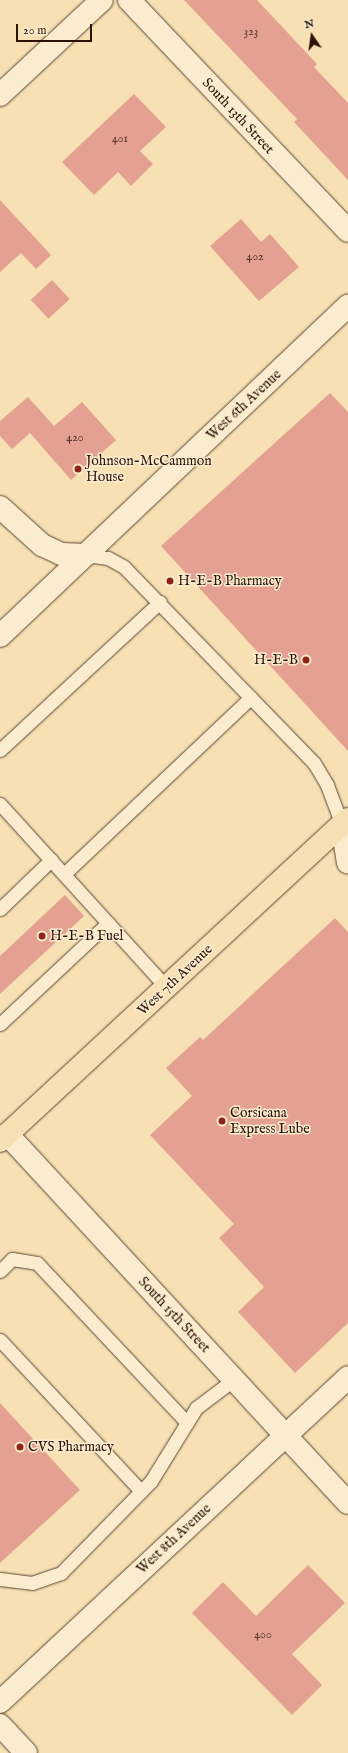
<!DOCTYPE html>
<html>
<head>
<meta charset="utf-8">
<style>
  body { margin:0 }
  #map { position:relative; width:348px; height:1753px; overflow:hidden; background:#f7e1b4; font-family:"IM FELL English",serif }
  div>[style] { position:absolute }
  .building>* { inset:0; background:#e4a090; transform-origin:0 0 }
  .roads { filter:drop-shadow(0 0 1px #5f4634) drop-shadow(0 0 1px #5f4634) }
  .service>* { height:13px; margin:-6.5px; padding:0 6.5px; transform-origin:6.5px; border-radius:6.5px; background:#faecce }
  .minor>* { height:22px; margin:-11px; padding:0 11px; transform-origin:11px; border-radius:11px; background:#faecce }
  .secondary>* { height:22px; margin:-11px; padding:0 11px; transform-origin:11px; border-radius:11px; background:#faecce }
  .primary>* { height:22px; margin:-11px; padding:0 11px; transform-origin:11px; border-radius:11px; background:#f7e1b4 }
  .dots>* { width:11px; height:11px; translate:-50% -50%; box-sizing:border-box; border:2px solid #faecce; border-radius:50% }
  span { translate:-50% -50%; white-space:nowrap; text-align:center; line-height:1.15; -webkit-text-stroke:3px #faecce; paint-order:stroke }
  .number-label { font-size:12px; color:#5a362c }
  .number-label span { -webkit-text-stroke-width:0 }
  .street-label { font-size:14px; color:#2c130a }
  .poi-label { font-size:14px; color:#2c130a }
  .left { translate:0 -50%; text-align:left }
  .right { translate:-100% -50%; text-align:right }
  .north { position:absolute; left:292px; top:16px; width:40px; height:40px; -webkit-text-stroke:3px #faecce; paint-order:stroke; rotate:347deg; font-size:11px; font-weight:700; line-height:16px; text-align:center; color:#2c130a }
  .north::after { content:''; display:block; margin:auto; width:14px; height:18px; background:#2c130a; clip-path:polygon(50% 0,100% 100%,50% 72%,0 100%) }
  .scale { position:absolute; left:16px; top:24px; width:76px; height:18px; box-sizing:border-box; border:2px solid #2c130a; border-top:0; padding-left:5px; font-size:12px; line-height:14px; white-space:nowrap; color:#2c130a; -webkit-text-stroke:3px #faecce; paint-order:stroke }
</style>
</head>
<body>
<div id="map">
  <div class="building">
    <i style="clip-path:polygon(184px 0,257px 0,317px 64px,314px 67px,348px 103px,348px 180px,294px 122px,297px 119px)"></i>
    <i style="clip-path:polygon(134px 94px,166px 127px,140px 151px,153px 164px,131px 186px,118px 172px,94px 195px,62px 162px)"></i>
    <i style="clip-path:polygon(0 200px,51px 255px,36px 269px,21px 253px,0 272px)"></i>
    <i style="clip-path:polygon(241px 219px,261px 242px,270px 234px,299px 267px,259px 301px,210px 246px)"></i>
    <i style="left:52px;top:280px;width:26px;height:29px;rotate:47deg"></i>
    <i style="clip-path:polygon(330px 393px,348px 412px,348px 751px,161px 546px)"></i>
    <i style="clip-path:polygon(28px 397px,54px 426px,82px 402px,116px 440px,71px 480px,30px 433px,12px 449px,0 436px,0 421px)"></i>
    <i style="clip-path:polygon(65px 895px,84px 916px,0 994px,0 956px)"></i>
    <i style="clip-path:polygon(335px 918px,348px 932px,348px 1323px,295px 1373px,238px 1312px,264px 1287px,219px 1238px,234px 1224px,150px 1135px,192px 1096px,166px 1068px,200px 1037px,203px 1040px)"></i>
    <i style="clip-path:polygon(0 1403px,80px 1490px,0 1563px)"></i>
    <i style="clip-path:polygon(308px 1565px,345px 1603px,292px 1654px,322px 1685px,292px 1715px,192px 1613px,223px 1582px,256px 1616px)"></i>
  </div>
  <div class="roads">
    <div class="service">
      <i style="left:86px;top:555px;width:22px;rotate:8deg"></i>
      <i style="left:108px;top:558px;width:18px;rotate:29deg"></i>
      <i style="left:124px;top:567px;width:273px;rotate:45.9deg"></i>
      <i style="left:314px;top:763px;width:26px;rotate:59deg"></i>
      <i style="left:327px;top:785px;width:43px;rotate:69.4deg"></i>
      <i style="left:0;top:750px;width:218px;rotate:-42.8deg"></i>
      <i style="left:0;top:804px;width:248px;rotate:47.8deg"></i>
      <i style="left:64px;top:874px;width:257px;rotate:-43.4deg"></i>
      <i style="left:0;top:909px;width:71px;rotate:-43.9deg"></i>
      <i style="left:0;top:1024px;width:148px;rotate:-43.1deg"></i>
      <i style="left:0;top:1271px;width:17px;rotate:-45deg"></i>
      <i style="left:12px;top:1259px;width:25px;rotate:9deg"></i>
      <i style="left:37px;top:1263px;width:219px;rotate:46.8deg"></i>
      <i style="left:0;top:1340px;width:207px;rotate:47deg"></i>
      <i style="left:0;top:1579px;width:32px;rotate:7deg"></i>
      <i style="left:32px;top:1583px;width:31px;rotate:-19deg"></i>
      <i style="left:61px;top:1573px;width:129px;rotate:-45.6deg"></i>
      <i style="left:151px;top:1481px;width:86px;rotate:-58.3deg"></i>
      <i style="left:196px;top:1408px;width:46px;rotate:-37.1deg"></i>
    </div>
    <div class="minor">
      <i style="left:129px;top:0;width:318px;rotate:46.5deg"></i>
      <i style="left:0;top:95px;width:139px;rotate:-43deg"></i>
      <i style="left:0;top:507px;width:57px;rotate:42.1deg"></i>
      <i style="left:42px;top:545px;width:21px;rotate:25deg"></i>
      <i style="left:61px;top:554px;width:25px;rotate:2deg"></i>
      <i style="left:0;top:636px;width:480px;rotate:-43.5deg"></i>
      <i style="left:342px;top:825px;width:38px;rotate:81deg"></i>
      <i style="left:0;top:1702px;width:476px;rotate:-43deg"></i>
      <i style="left:0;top:1725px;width:38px;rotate:47deg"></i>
    </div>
    <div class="secondary">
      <i style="left:7px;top:1134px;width:502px;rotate:47.26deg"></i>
    </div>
    <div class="primary">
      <i style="left:0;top:1141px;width:474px;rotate:-42.8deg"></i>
    </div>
  </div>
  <div class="dots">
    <i style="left:78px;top:469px;background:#8f2418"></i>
    <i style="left:170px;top:581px;background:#8f2418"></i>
    <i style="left:306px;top:660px;background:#8f2418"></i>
    <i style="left:42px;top:936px;background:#8f2418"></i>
    <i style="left:222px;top:1121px;background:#8f2418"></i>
    <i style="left:20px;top:1447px;background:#8f2418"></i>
  </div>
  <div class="number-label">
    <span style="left:251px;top:32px">323</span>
    <span style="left:120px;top:139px">401</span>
    <span style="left:255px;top:257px">402</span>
    <span style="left:75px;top:438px">420</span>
    <span style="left:263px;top:1635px">400</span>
  </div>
  <div class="street-label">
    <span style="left:238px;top:116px;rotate:47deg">South 13th Street</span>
    <span style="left:244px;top:405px;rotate:-43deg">West 6th Avenue</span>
    <span style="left:175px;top:980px;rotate:-43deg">West 7th Avenue</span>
    <span style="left:174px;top:1315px;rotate:47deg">South 15th Street</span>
    <span style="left:174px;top:1539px;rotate:-43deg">West 8th Avenue</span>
  </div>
  <div class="poi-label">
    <span class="left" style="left:86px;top:469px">Johnson-McCammon<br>House</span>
    <span class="left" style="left:178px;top:581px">H-E-B Pharmacy</span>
    <span class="right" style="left:298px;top:660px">H-E-B</span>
    <span class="left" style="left:50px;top:936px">H-E-B Fuel</span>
    <span class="left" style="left:230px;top:1121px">Corsicana<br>Express Lube</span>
    <span class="left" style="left:28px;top:1447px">CVS Pharmacy</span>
  </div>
  <div class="north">N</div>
  <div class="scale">20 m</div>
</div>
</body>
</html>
